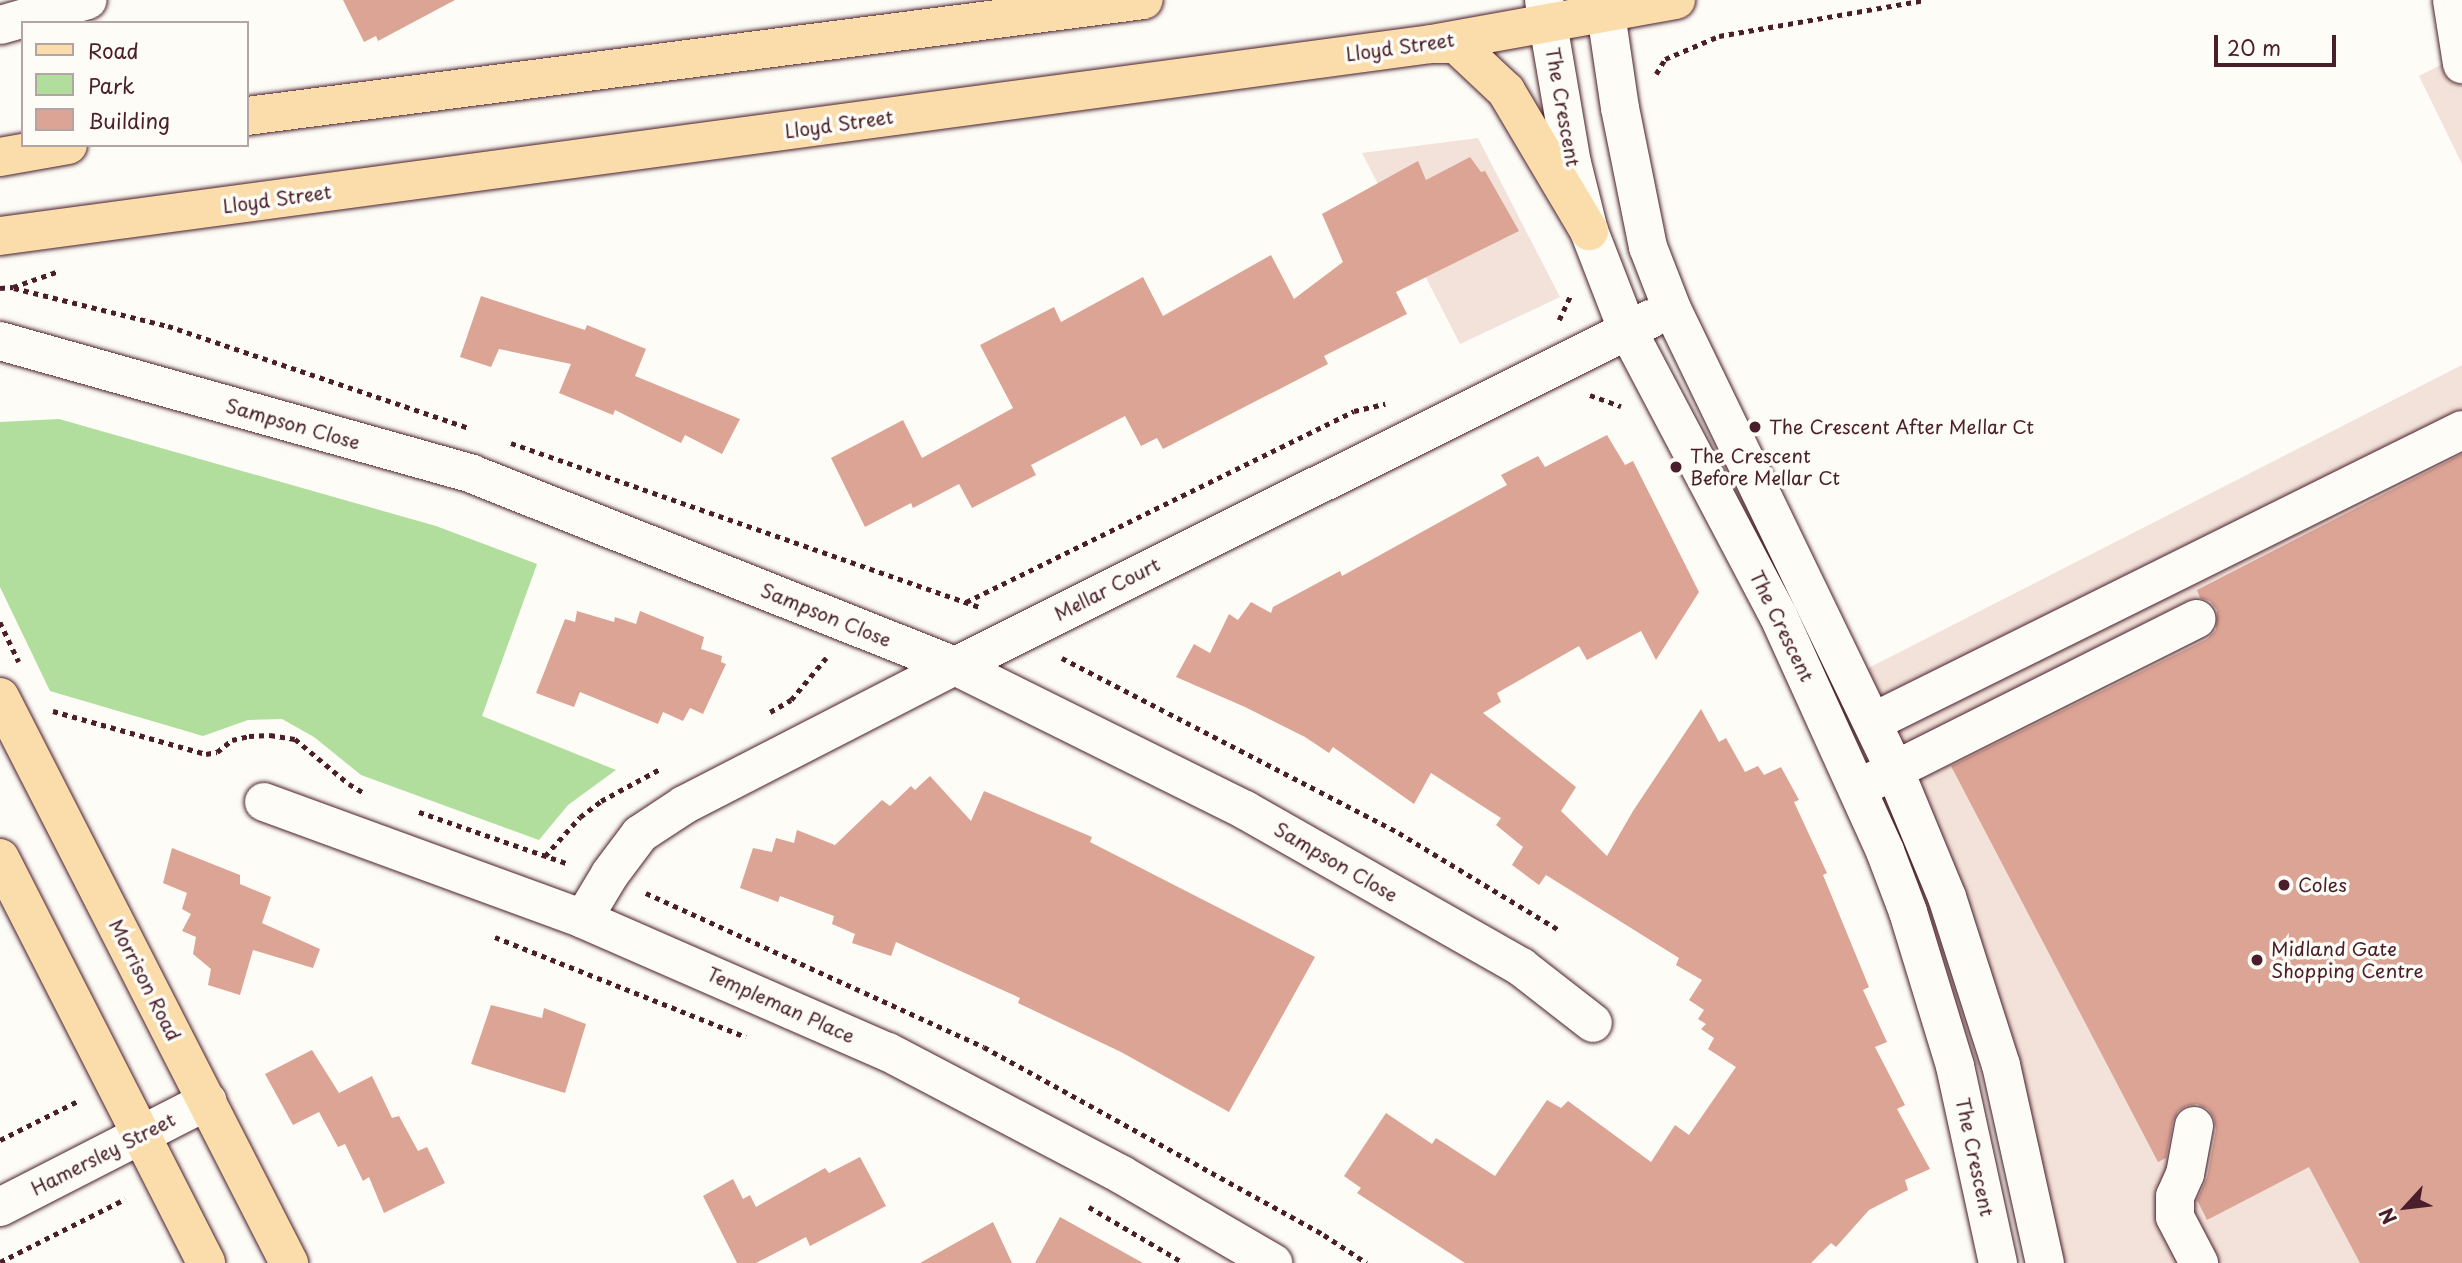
<!DOCTYPE html>
<html>
<head>
<meta charset="utf-8">
<style>
  body { margin:0 }
  #map { position:relative; width:2462px; height:1263px; overflow:hidden; background:#fdfcf7; font-family:"Playpen Sans",sans-serif }
  div>[style] { position:absolute }
  .built>* { inset:0; background:#f3e2da }
  .green>* { inset:0; background:#b1de9c }
  .building>* { inset:0; background:#dca495 }
  .path>* { height:4.5px; margin-top:-2.25px; transform-origin:0; background:repeating-linear-gradient(90deg,#4a1f2b 0 5px,transparent 0 10px) }
  .roads { filter:drop-shadow(0 0 2px #4a1f2b) drop-shadow(0 0 2px #4a1f2b) }
  .minor>* { height:38px; margin:-19px; padding:0 19px; transform-origin:19px; border-radius:19px; background:#fdfcf7 }
  .major>* { height:38px; margin:-19px; padding:0 19px; transform-origin:19px; border-radius:19px; background:#fbddab }
  .dots>* { width:19px; height:19px; translate:-50% -50%; box-sizing:border-box; border:4px solid #fdfcf7; border-radius:50% }
  span { translate:-50% -50%; white-space:nowrap; text-align:center; line-height:1.15; -webkit-text-stroke:7px #fdfcf7; paint-order:stroke }
  .street-label { font-size:19px; color:#4a1f2b }
  .poi-label { font-size:19px; color:#4a1f2b }
  .left { translate:0 -50%; text-align:left }
  .legend { position:absolute; left:21px; top:21px; width:228px; height:126px; box-sizing:border-box; background:#fdfcf7; border:2px solid #b5a4a5; margin:0; padding:9px 12px; list-style:none; font-size:21px; color:#4a1f2b }
  .legend li { display:flex; align-items:center; gap:14px; height:35px }
  .legend b { width:35px; border:2px solid #b5a4a5 }
  .north { position:absolute; left:2371px; top:1172px; width:70px; height:70px; -webkit-text-stroke:5px #fdfcf7; paint-order:stroke; rotate:243deg; font-size:19px; font-weight:700; line-height:28px; text-align:center; color:#4a1f2b }
  .north::after { content:''; display:block; margin:auto; width:24px; height:32px; background:#4a1f2b; clip-path:polygon(50% 0,100% 100%,50% 72%,0 100%) }
  .scale { position:absolute; left:2214px; top:35px; width:122px; height:32px; box-sizing:border-box; border:4px solid #4a1f2b; border-top:0; padding-left:9px; font-size:21px; line-height:24px; white-space:nowrap; color:#4a1f2b; -webkit-text-stroke:5px #fdfcf7; paint-order:stroke }
</style>
</head>
<body>
<div id="map">
  <div class="built">
    <i style="clip-path:polygon(2462px 54px,2462px 164px,2419px 76px)"></i>
    <i style="clip-path:polygon(1478px 138px,1560px 297px,1460px 344px,1362px 153px)"></i>
    <i style="clip-path:polygon(2462px 365px,2462px 1263px,2045px 1263px,2001px 1065px,1851px 677px)"></i>
  </div>
  <div class="green">
    <i style="clip-path:polygon(59px 419px,436px 526px,537px 564px,482px 716px,616px 770px,568px 805px,539px 840px,361px 775px,314px 737px,282px 719px,248px 720px,203px 736px,50px 691px,0 587px,0 422px)"></i>
  </div>
  <div class="building">
    <i style="clip-path:polygon(343px 0,455px 0,378px 41px,376px 36px,364px 42px)"></i>
    <i style="clip-path:polygon(1470px 157px,1481px 172px,1485px 171px,1519px 231px,1396px 292px,1407px 314px,1324px 356px,1328px 364px,1163px 449px,1157px 438px,1141px 446px,1125px 416px,1031px 465px,1036px 475px,972px 508px,959px 484px,913px 508px,911px 503px,865px 527px,831px 458px,903px 420px,922px 458px,1013px 408px,980px 345px,1054px 307px,1061px 322px,1143px 277px,1163px 316px,1271px 255px,1294px 299px,1343px 262px,1322px 214px,1418px 161px,1426px 180px)"></i>
    <i style="clip-path:polygon(481px 296px,585px 330px,587px 325px,646px 349px,635px 376px,740px 419px,722px 454px,685px 435px,681px 443px,615px 410px,613px 415px,559px 393px,571px 364px,499px 349px,491px 367px,460px 357px)"></i>
    <i style="clip-path:polygon(1607px 435px,1625px 465px,1633px 461px,1699px 592px,1656px 660px,1641px 631px,1587px 660px,1579px 646px,1497px 693px,1501px 702px,1483px 713px,1576px 787px,1561px 811px,1607px 856px,1633px 811px,1701px 709px,1719px 742px,1726px 738px,1745px 772px,1758px 766px,1764px 775px,1781px 767px,1799px 800px,1794px 802px,1827px 873px,1823px 875px,1869px 987px,1863px 990px,1887px 1042px,1875px 1047px,1905px 1105px,1897px 1109px,1930px 1169px,1905px 1180px,1908px 1190px,1869px 1210px,1836px 1247px,1831px 1243px,1811px 1263px,1465px 1263px,1357px 1193px,1361px 1188px,1344px 1176px,1386px 1113px,1432px 1144px,1436px 1138px,1495px 1176px,1547px 1100px,1561px 1108px,1568px 1101px,1651px 1162px,1675px 1125px,1689px 1135px,1736px 1067px,1708px 1049px,1714px 1038px,1701px 1029px,1706px 1024px,1698px 1019px,1704px 1010px,1689px 1000px,1702px 980px,1676px 965px,1679px 958px,1546px 875px,1539px 885px,1512px 865px,1523px 847px,1496px 825px,1501px 818px,1431px 773px,1414px 804px,1333px 747px,1329px 753px,1305px 737px,1245px 707px,1176px 677px,1194px 644px,1210px 653px,1229px 614px,1238px 620px,1251px 602px,1271px 613px,1273px 607px,1340px 571px,1342px 576px,1507px 485px,1501px 475px,1538px 456px,1545px 467px)"></i>
    <i style="clip-path:polygon(2462px 454px,2462px 1263px,2360px 1263px,2309px 1167px,2207px 1220px,2197px 1200px,2207px 1178px,2216px 1130px,2214px 1118px,2208px 1109px,2197px 1104px,2186px 1106px,2178px 1111px,2173px 1122px,2166px 1158px,2158px 1162px,1951px 766px,2207px 639px,2216px 630px,2217px 610px,2210px 601px,2200px 598px,2197px 590px)"></i>
    <i style="clip-path:polygon(577px 611px,614px 622px,615px 617px,636px 624px,640px 611px,704px 637px,701px 649px,722px 656px,721px 662px,726px 664px,703px 714px,690px 708px,683px 721px,663px 712px,658px 724px,580px 692px,574px 707px,536px 693px,565px 619px,575px 622px)"></i>
    <i style="clip-path:polygon(930px 776px,971px 821px,984px 791px,1092px 837px,1090px 842px,1315px 957px,1229px 1112px,1121px 1052px,1018px 1003px,1020px 998px,896px 942px,891px 956px,852px 943px,855px 934px,832px 924px,834px 916px,780px 896px,778px 902px,740px 888px,753px 848px,772px 852px,776px 838px,794px 843px,797px 830px,835px 845px,882px 800px,890px 806px,911px 786px,915px 790px)"></i>
    <i style="clip-path:polygon(172px 848px,240px 875px,240px 884px,271px 897px,262px 923px,320px 949px,313px 968px,253px 950px,240px 995px,208px 985px,211px 969px,193px 954px,196px 937px,182px 931px,191px 914px,182px 909px,187px 893px,163px 883px)"></i>
    <i style="clip-path:polygon(491px 1005px,542px 1018px,544px 1008px,586px 1024px,565px 1093px,471px 1064px)"></i>
    <i style="clip-path:polygon(312px 1050px,339px 1093px,372px 1076px,392px 1118px,399px 1116px,418px 1151px,427px 1147px,445px 1183px,384px 1213px,369px 1177px,363px 1181px,345px 1144px,338px 1147px,319px 1112px,293px 1125px,265px 1074px)"></i>
    <i style="clip-path:polygon(860px 1157px,886px 1206px,810px 1246px,806px 1237px,756px 1263px,737px 1263px,703px 1196px,733px 1179px,743px 1199px,750px 1195px,756px 1207px,825px 1168px,829px 1173px)"></i>
    <i style="clip-path:polygon(1060px 1217px,1143px 1263px,1035px 1263px)"></i>
    <i style="clip-path:polygon(993px 1222px,1012px 1263px,920px 1263px)"></i>
  </div>
  <div class="path">
    <i style="left:1656px;top:74px;width:17px;rotate:-59deg"></i>
    <i style="left:1665px;top:59px;width:59px;rotate:-23.1deg"></i>
    <i style="left:1719px;top:36px;width:209px;rotate:-9.9deg"></i>
    <i style="left:0;top:288px;width:13px;rotate:-4deg"></i>
    <i style="left:13px;top:287px;width:46px;rotate:-19.2deg"></i>
    <i style="left:14px;top:288px;width:159px;rotate:13.9deg"></i>
    <i style="left:168px;top:326px;width:319px;rotate:18.7deg"></i>
    <i style="left:1559px;top:320px;width:26px;rotate:-65deg"></i>
    <i style="left:1590px;top:395px;width:33px;rotate:20deg"></i>
    <i style="left:511px;top:443px;width:499px;rotate:19.3deg"></i>
    <i style="left:966px;top:602px;width:432px;rotate:-26.2deg"></i>
    <i style="left:1354px;top:411px;width:32px;rotate:-13deg"></i>
    <i style="left:0;top:622px;width:44px;rotate:64.6deg"></i>
    <i style="left:1062px;top:658px;width:380px;rotate:27.4deg"></i>
    <i style="left:1399px;top:833px;width:189px;rotate:31.2deg"></i>
    <i style="left:53px;top:711px;width:159px;rotate:15.7deg"></i>
    <i style="left:206px;top:754px;width:11px;rotate:-10deg"></i>
    <i style="left:217px;top:752px;width:19px;rotate:-39deg"></i>
    <i style="left:232px;top:740px;width:17px;rotate:-13deg"></i>
    <i style="left:249px;top:736px;width:21px;rotate:-3deg"></i>
    <i style="left:270px;top:735px;width:25px;rotate:9deg"></i>
    <i style="left:295px;top:739px;width:70px;rotate:39.8deg"></i>
    <i style="left:349px;top:784px;width:17px;rotate:31deg"></i>
    <i style="left:770px;top:712px;width:24px;rotate:-30deg"></i>
    <i style="left:791px;top:700px;width:55px;rotate:-50.2deg"></i>
    <i style="left:419px;top:812px;width:159px;rotate:19.1deg"></i>
    <i style="left:545px;top:856px;width:52px;rotate:-48.1deg"></i>
    <i style="left:580px;top:817px;width:26px;rotate:-37deg"></i>
    <i style="left:601px;top:801px;width:67px;rotate:-28.5deg"></i>
    <i style="left:646px;top:893px;width:371px;rotate:24.5deg"></i>
    <i style="left:984px;top:1047px;width:389px;rotate:28.9deg"></i>
    <i style="left:1324px;top:1235px;width:51px;rotate:33.1deg"></i>
    <i style="left:495px;top:937px;width:270px;rotate:21.7deg"></i>
    <i style="left:0;top:1140px;width:87px;rotate:-26.6deg"></i>
    <i style="left:1089px;top:1207px;width:110px;rotate:30.5deg"></i>
    <i style="left:0;top:1262px;width:140px;rotate:-26.7deg"></i>
  </div>
  <div class="roads">
    <div class="minor">
      <i style="left:1544px;top:0;width:165px;rotate:80.3deg"></i>
      <i style="left:1572px;top:163px;width:70px;rotate:76deg"></i>
      <i style="left:1589px;top:231px;width:105px;rotate:68.8deg"></i>
      <i style="left:1627px;top:329px;width:323px;rotate:62.2deg"></i>
      <i style="left:1778px;top:615px;width:259px;rotate:65.6deg"></i>
      <i style="left:1885px;top:851px;width:65px;rotate:69.3deg"></i>
      <i style="left:1908px;top:912px;width:161px;rotate:73deg"></i>
      <i style="left:1955px;top:1066px;width:202px;rotate:77.7deg"></i>
      <i style="left:1604px;top:0;width:109px;rotate:81.6deg"></i>
      <i style="left:1620px;top:108px;width:142px;rotate:78.6deg"></i>
      <i style="left:1648px;top:247px;width:66px;rotate:68.8deg"></i>
      <i style="left:1672px;top:309px;width:498px;rotate:64.2deg"></i>
      <i style="left:1889px;top:757px;width:152px;rotate:67.5deg"></i>
      <i style="left:1947px;top:897px;width:176px;rotate:72.2deg"></i>
      <i style="left:2001px;top:1065px;width:203px;rotate:77.5deg"></i>
      <i style="left:2452px;top:0;width:65px;rotate:81.1deg"></i>
      <i style="left:0;top:25px;width:91px;rotate:-15.9deg"></i>
      <i style="left:0;top:341px;width:490px;rotate:15.7deg"></i>
      <i style="left:472px;top:474px;width:520px;rotate:21.68deg"></i>
      <i style="left:955px;top:666px;width:324px;rotate:26.4deg"></i>
      <i style="left:1245px;top:810px;width:318px;rotate:29.6deg"></i>
      <i style="left:1521px;top:967px;width:91px;rotate:37.9deg"></i>
      <i style="left:1873px;top:722px;width:657px;rotate:-26.37deg"></i>
      <i style="left:1871px;top:782px;width:364px;rotate:-26.6deg"></i>
      <i style="left:264px;top:802px;width:340px;rotate:20.1deg"></i>
      <i style="left:583px;top:919px;width:333px;rotate:23.6deg"></i>
      <i style="left:888px;top:1052px;width:264px;rotate:27.7deg"></i>
      <i style="left:1122px;top:1175px;width:175px;rotate:30.2deg"></i>
      <i style="left:583px;top:919px;width:52px;rotate:-59deg"></i>
      <i style="left:610px;top:874px;width:50px;rotate:-53.1deg"></i>
      <i style="left:640px;top:834px;width:53px;rotate:-33.4deg"></i>
      <i style="left:684px;top:805px;width:305px;rotate:-27.2deg"></i>
      <i style="left:955px;top:666px;width:778px;rotate:-26.5deg"></i>
      <i style="left:2194px;top:1126px;width:49px;rotate:100.6deg"></i>
      <i style="left:2185px;top:1174px;width:24px;rotate:114deg"></i>
      <i style="left:2175px;top:1196px;width:21px;rotate:90deg"></i>
      <i style="left:2175px;top:1217px;width:52px;rotate:62.4deg"></i>
      <i style="left:0;top:1207px;width:233px;rotate:-27.1deg"></i>
    </div>
    <div class="major">
      <i style="left:1433px;top:44px;width:23px"></i>
      <i style="left:1456px;top:44px;width:69px;rotate:43.2deg"></i>
      <i style="left:1506px;top:91px;width:163px;rotate:59.3deg"></i>
      <i style="left:247px;top:116px;width:904px;rotate:-7.37deg"></i>
      <i style="left:0;top:157px;width:69px;rotate:-10deg"></i>
      <i style="left:0;top:236px;width:1444px;rotate:-7.64deg"></i>
      <i style="left:1431px;top:44px;width:249px;rotate:-10.2deg"></i>
      <i style="left:0;top:697px;width:636px;rotate:62.95deg"></i>
      <i style="left:0;top:858px;width:454px;rotate:63deg"></i>
    </div>
  </div>
  <div class="dots">
    <i style="left:1755px;top:427px;background:#4a1f2b"></i>
    <i style="left:1676px;top:467px;background:#4a1f2b"></i>
    <i style="left:2284px;top:885px;background:#4a1f2b"></i>
    <i style="left:2257px;top:960px;background:#4a1f2b"></i>
  </div>
  <div class="street-label">
    <span style="left:1400px;top:47px;rotate:-8deg">Lloyd Street</span>
    <span style="left:1563px;top:107px;rotate:80deg">The Crescent</span>
    <span style="left:839px;top:124px;rotate:-8deg">Lloyd Street</span>
    <span style="left:277px;top:199px;rotate:-8deg">Lloyd Street</span>
    <span style="left:293px;top:424px;rotate:16deg">Sampson Close</span>
    <span style="left:1107px;top:589px;rotate:-27deg">Mellar Court</span>
    <span style="left:826px;top:615px;rotate:22deg">Sampson Close</span>
    <span style="left:1782px;top:626px;rotate:64deg">The Crescent</span>
    <span style="left:1336px;top:862px;rotate:30deg">Sampson Close</span>
    <span style="left:145px;top:980px;rotate:63deg">Morrison Road</span>
    <span style="left:781px;top:1005px;rotate:24deg">Templeman Place</span>
    <span style="left:103px;top:1154px;rotate:-27deg">Hamersley Street</span>
    <span style="left:1975px;top:1157px;rotate:78deg">The Crescent</span>
  </div>
  <div class="poi-label">
    <span class="left" style="left:1769px;top:427px">The Crescent After Mellar Ct</span>
    <span class="left" style="left:1690px;top:467px">The Crescent<br>Before Mellar Ct</span>
    <span class="left" style="left:2298px;top:885px">Coles</span>
    <span class="left" style="left:2271px;top:960px">Midland Gate<br>Shopping Centre</span>
  </div>
  <ul class="legend">
  <li><b style="height:9px;background:#fbddab"></b>Road</li>
  <li><b style="height:19px;background:#b1de9c"></b>Park</li>
  <li><b style="height:19px;background:#dca495"></b>Building</li>
  </ul>
  <div class="north">N</div>
  <div class="scale">20 m</div>
</div>
</body>
</html>
